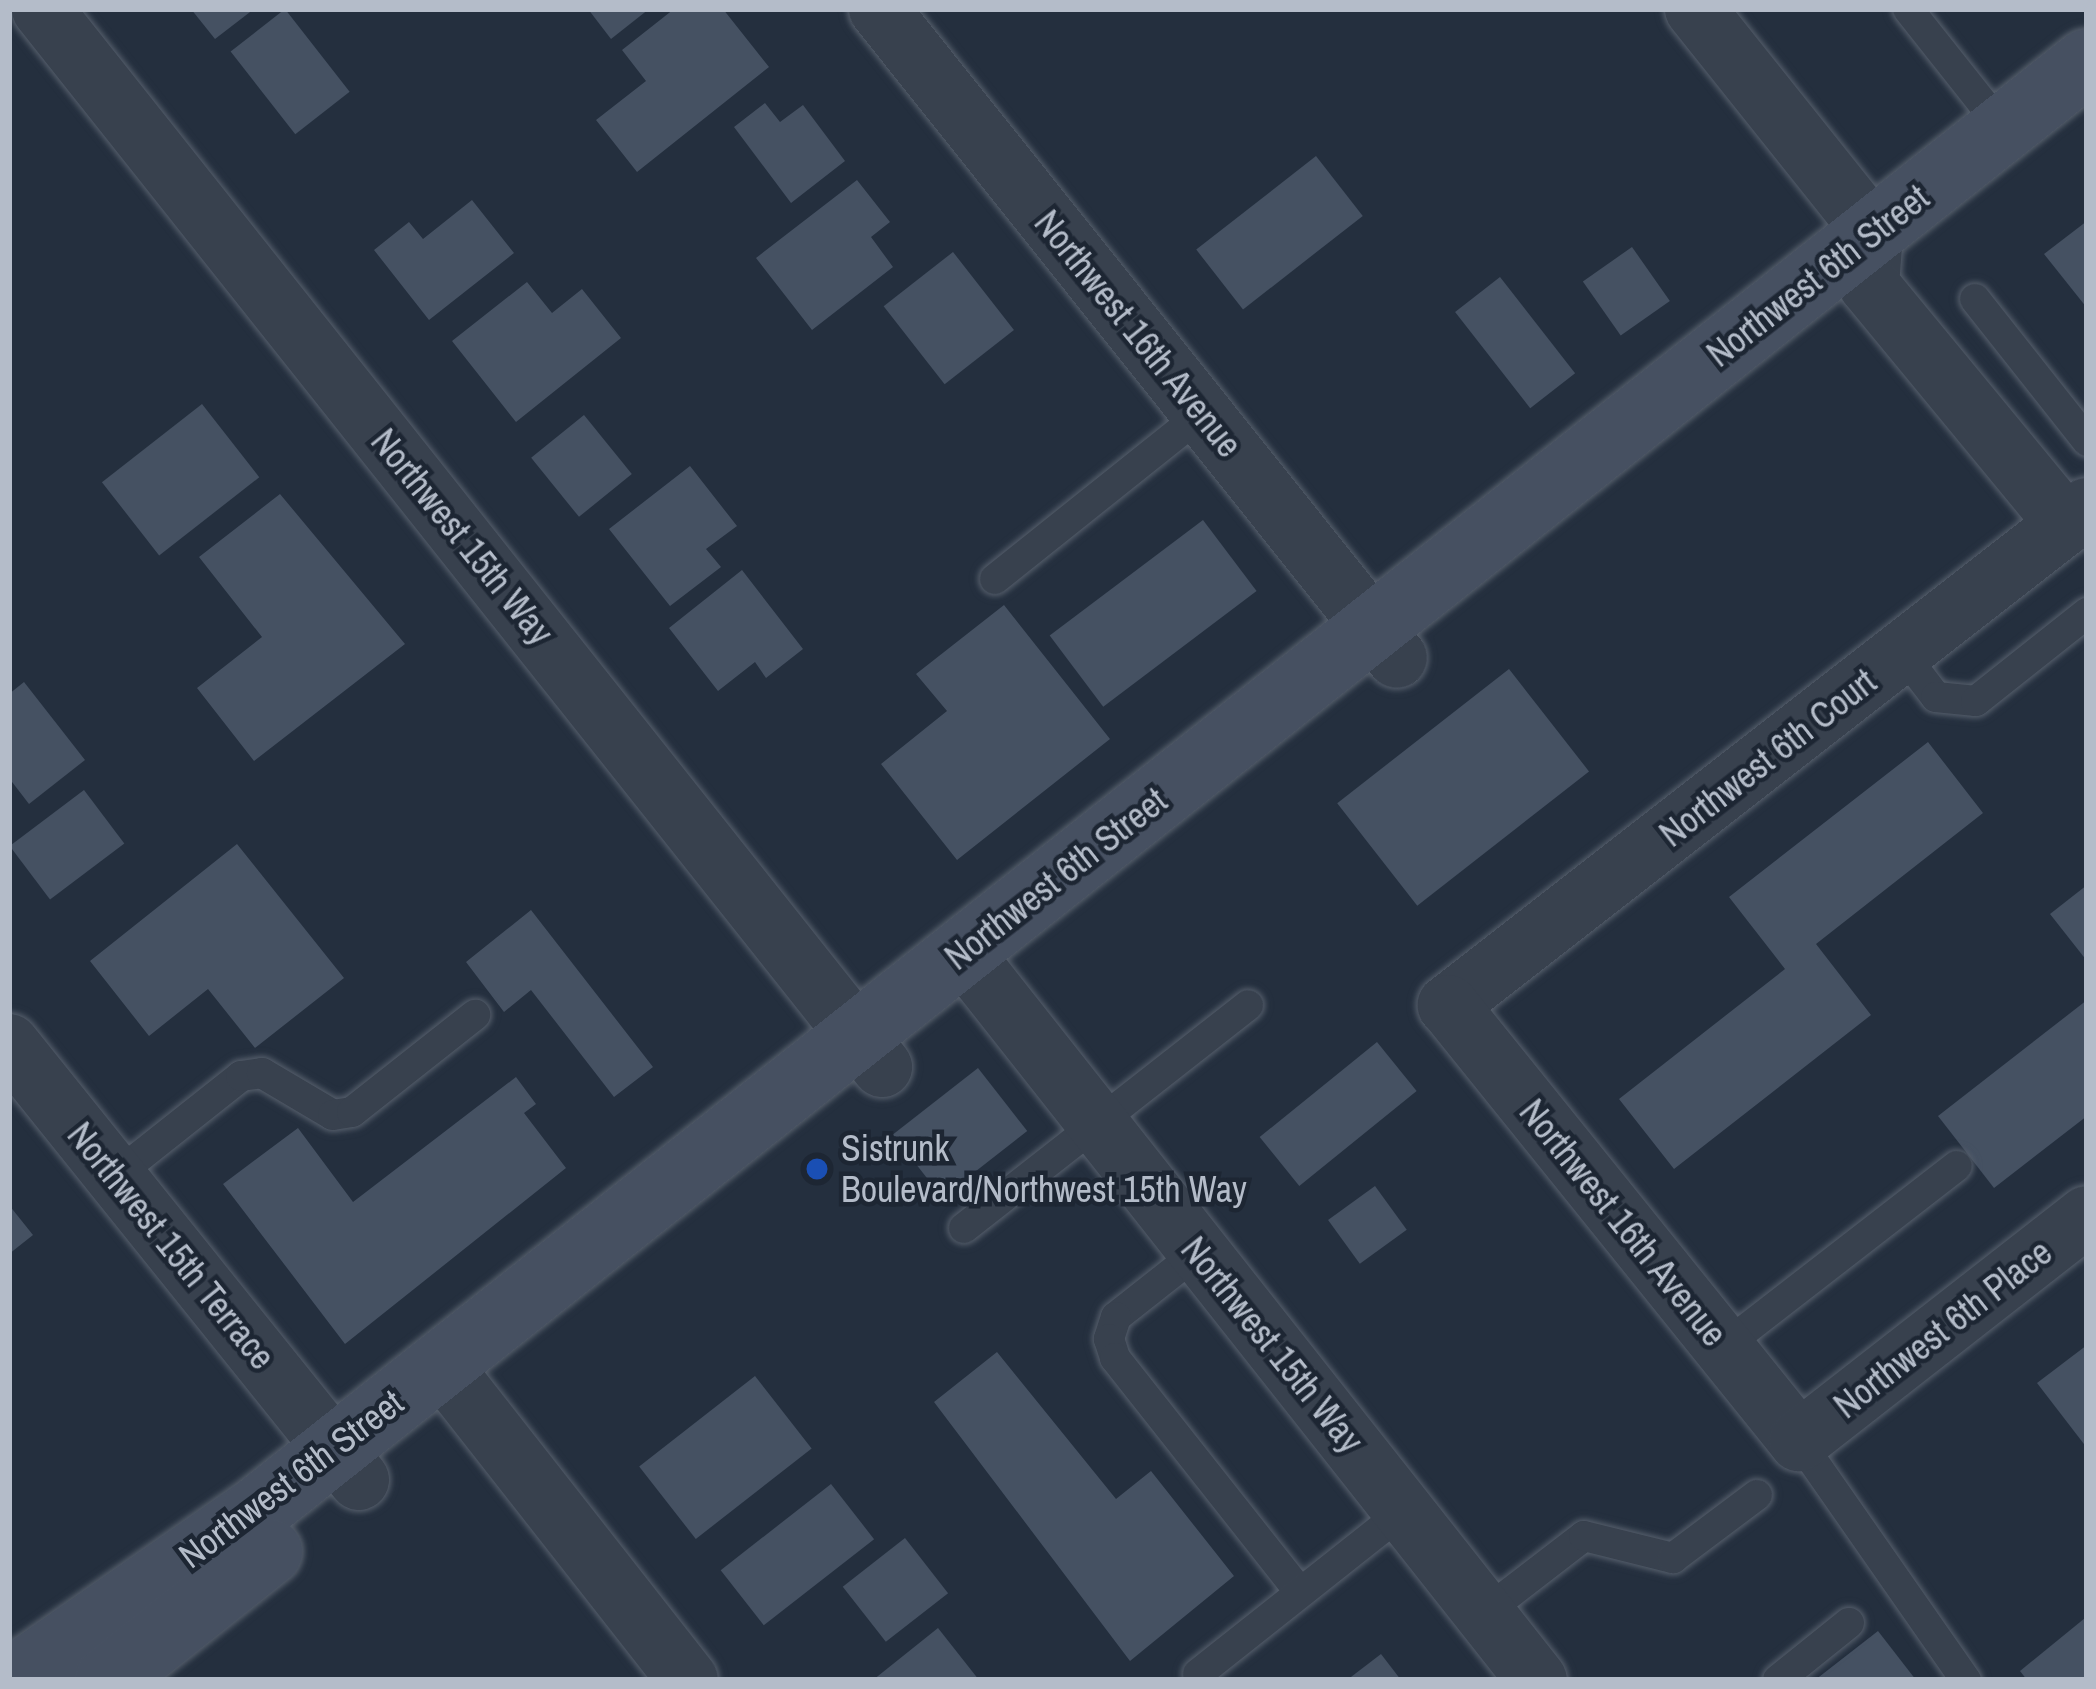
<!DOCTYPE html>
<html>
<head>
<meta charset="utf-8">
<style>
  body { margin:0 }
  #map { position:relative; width:2096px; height:1689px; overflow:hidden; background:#242f3e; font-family:"Archivo Narrow",sans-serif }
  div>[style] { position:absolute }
  .building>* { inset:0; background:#455162; transform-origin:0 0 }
  .roads { filter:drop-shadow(0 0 3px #565f6c) drop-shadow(0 0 3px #565f6c) }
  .lane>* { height:30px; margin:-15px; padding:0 15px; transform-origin:15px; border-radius:15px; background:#38414e }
  .street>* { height:60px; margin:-30px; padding:0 30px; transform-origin:30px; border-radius:30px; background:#38414e }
  .secondary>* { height:66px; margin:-33px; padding:0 33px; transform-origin:33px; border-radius:33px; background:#465061 }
  .dots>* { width:33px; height:33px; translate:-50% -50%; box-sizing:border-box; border:6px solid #1d2633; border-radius:50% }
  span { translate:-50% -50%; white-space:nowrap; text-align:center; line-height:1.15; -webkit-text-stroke:9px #1d2633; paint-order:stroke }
  .street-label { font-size:36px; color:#b4bcc9 }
  .poi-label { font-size:36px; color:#b4bcc9 }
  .left { translate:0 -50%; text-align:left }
  .frame { position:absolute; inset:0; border:12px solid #b4bcc9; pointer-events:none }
</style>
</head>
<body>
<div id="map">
  <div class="building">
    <i style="clip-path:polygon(191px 9px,254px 9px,215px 39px)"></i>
    <i style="left:285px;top:9px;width:105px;height:69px;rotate:52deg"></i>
    <i style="clip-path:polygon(588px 9px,649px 9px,611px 39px)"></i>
    <i style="clip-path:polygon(674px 9px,723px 9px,769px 67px,637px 172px,596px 120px,646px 81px,622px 50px)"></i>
    <i style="clip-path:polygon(765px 103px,780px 122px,803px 105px,845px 161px,791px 203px,734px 127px)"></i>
    <i style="left:1316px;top:156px;width:76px;height:152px;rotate:52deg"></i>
    <i style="clip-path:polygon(857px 180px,890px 222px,871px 237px,893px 267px,812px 330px,756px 258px)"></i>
    <i style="clip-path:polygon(472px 200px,514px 253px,429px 320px,374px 250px,409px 222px,423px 239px)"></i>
    <i style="clip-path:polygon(2087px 221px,2087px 308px,2044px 254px)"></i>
    <i style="left:1632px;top:247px;width:66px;height:60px;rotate:55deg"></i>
    <i style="left:953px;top:252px;width:99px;height:88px;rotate:52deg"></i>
    <i style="left:1500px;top:277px;width:122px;height:57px;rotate:52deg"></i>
    <i style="clip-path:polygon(527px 282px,552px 313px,582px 289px,621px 338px,516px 422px,452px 341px)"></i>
    <i style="left:202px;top:404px;width:93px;height:127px;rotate:52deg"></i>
    <i style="left:584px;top:415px;width:76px;height:68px;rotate:51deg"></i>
    <i style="clip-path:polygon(690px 466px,737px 526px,706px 549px,721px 567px,670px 606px,609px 529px)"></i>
    <i style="clip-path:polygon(280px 494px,405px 644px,254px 761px,197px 688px,262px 637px,199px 557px)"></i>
    <i style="left:1203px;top:520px;width:89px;height:192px;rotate:53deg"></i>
    <i style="clip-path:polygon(742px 570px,803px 649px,766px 678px,755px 662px,718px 691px,669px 628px)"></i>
    <i style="clip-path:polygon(1004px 605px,1110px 739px,957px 860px,881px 764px,947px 711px,916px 674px)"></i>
    <i style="left:1509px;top:669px;width:130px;height:218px;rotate:52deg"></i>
    <i style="clip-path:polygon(24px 682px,85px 760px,29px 804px,9px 778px,9px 694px)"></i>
    <i style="clip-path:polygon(1928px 742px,1983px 813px,1816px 944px,1871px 1015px,1674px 1169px,1619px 1099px,1785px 969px,1729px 897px)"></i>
    <i style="left:84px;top:790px;width:67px;height:93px;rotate:53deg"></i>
    <i style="clip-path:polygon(237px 844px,344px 978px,255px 1048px,208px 989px,149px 1036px,90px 961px)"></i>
    <i style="clip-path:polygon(2087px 885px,2087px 961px,2050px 914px)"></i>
    <i style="clip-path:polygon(531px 910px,653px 1067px,614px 1097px,531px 990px,504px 1012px,466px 962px)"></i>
    <i style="clip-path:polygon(2087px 1000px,2087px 1116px,1994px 1188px,1938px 1116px)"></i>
    <i style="left:1377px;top:1042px;width:63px;height:151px;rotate:51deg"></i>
    <i style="left:978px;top:1068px;width:80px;height:108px;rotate:52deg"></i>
    <i style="clip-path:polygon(516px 1077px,536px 1104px,524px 1113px,566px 1168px,345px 1344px,223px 1184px,298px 1128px,353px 1202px)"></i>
    <i style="left:1375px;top:1186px;width:54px;height:58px;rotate:54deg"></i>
    <i style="clip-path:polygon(9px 1205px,33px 1235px,9px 1254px)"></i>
    <i style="clip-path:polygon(2087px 1345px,2087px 1448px,2037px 1383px)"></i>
    <i style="clip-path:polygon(997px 1352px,1116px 1499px,1151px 1471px,1234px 1576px,1130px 1661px,934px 1402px)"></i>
    <i style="left:755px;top:1376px;width:92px;height:147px;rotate:52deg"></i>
    <i style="left:831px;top:1484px;width:70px;height:140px;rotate:52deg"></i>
    <i style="left:905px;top:1538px;width:70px;height:79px;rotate:52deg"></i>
    <i style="clip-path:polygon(2085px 1618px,2087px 1680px,2027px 1680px,2020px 1671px)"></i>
    <i style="clip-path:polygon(938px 1628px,979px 1680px,873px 1680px)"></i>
    <i style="clip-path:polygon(1878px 1631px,1916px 1680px,1815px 1680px)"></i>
    <i style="clip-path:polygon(1381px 1654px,1401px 1680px,1347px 1680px)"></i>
  </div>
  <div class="roads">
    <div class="lane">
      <i style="left:1908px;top:9px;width:153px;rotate:51.6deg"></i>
      <i style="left:1975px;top:299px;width:181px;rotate:51.7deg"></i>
      <i style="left:995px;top:579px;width:265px;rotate:-38.6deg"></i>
      <i style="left:1903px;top:654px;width:54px;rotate:52.5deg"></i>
      <i style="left:1936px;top:697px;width:40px;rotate:5.7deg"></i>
      <i style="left:1976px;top:701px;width:142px;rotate:-38.4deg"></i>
      <i style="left:115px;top:1176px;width:161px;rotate:-38.4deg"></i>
      <i style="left:241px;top:1076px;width:21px;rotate:-8deg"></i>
      <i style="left:262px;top:1073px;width:82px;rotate:30.6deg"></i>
      <i style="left:333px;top:1115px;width:19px;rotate:-9deg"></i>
      <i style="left:352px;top:1112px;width:157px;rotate:-38.3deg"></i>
      <i style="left:964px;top:1228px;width:361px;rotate:-38.1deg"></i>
      <i style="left:1197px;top:1253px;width:103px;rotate:141.7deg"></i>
      <i style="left:1116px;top:1317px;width:23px;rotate:108deg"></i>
      <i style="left:1109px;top:1339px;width:20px;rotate:72deg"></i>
      <i style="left:1115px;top:1358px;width:298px;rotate:51.7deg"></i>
      <i style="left:1722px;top:1348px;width:297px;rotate:-37.8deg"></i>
      <i style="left:1799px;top:1441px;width:292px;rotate:55.1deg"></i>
      <i style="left:1484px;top:1613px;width:126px;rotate:-37.6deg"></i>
      <i style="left:1584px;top:1536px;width:92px;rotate:13.9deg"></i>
      <i style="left:1673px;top:1558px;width:105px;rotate:-36.9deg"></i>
      <i style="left:1198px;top:1674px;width:264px;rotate:-38.4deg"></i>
      <i style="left:1778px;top:1680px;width:91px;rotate:-38.8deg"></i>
    </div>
    <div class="street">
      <i style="left:42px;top:9px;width:1351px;rotate:51.55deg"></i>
      <i style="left:879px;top:9px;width:830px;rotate:51.4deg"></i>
      <i style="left:1695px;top:9px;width:285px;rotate:51.4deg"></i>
      <i style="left:1873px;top:232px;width:53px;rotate:94.3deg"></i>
      <i style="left:1869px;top:285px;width:310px;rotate:50.5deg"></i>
      <i style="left:2087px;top:508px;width:810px;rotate:142.13deg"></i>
      <i style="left:1448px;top:1005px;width:560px;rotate:51.16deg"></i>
      <i style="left:1799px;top:1441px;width:365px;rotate:-38deg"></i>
      <i style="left:963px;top:953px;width:926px;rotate:51.71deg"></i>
      <i style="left:9px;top:1044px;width:559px;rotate:51.24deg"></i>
      <i style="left:441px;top:1365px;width:400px;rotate:51.9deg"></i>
    </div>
    <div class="secondary">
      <i style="left:13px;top:1680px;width:295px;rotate:-34.8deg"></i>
      <i style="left:255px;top:1512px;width:2336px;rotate:-38.36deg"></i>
      <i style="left:108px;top:1680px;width:206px;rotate:-38.5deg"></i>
    </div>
  </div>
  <div class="dots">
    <i style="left:817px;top:1169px;background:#1a4fb4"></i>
  </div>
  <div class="street-label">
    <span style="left:1818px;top:276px;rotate:-38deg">Northwest 6th Street</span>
    <span style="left:1138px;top:334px;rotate:51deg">Northwest 16th Avenue</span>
    <span style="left:462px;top:537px;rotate:51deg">Northwest 15th Way</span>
    <span style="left:1768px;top:758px;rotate:-38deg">Northwest 6th Court</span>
    <span style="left:1056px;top:879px;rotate:-38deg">Northwest 6th Street</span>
    <span style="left:1623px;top:1223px;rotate:51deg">Northwest 16th Avenue</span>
    <span style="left:171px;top:1246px;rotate:51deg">Northwest 15th Terrace</span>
    <span style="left:1943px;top:1329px;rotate:-38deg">Northwest 6th Place</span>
    <span style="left:1272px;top:1345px;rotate:51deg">Northwest 15th Way</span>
    <span style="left:291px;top:1479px;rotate:-37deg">Northwest 6th Street</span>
  </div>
  <div class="poi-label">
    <span class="left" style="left:841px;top:1169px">Sistrunk<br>Boulevard/Northwest 15th Way</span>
  </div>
  <div class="frame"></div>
</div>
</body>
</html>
